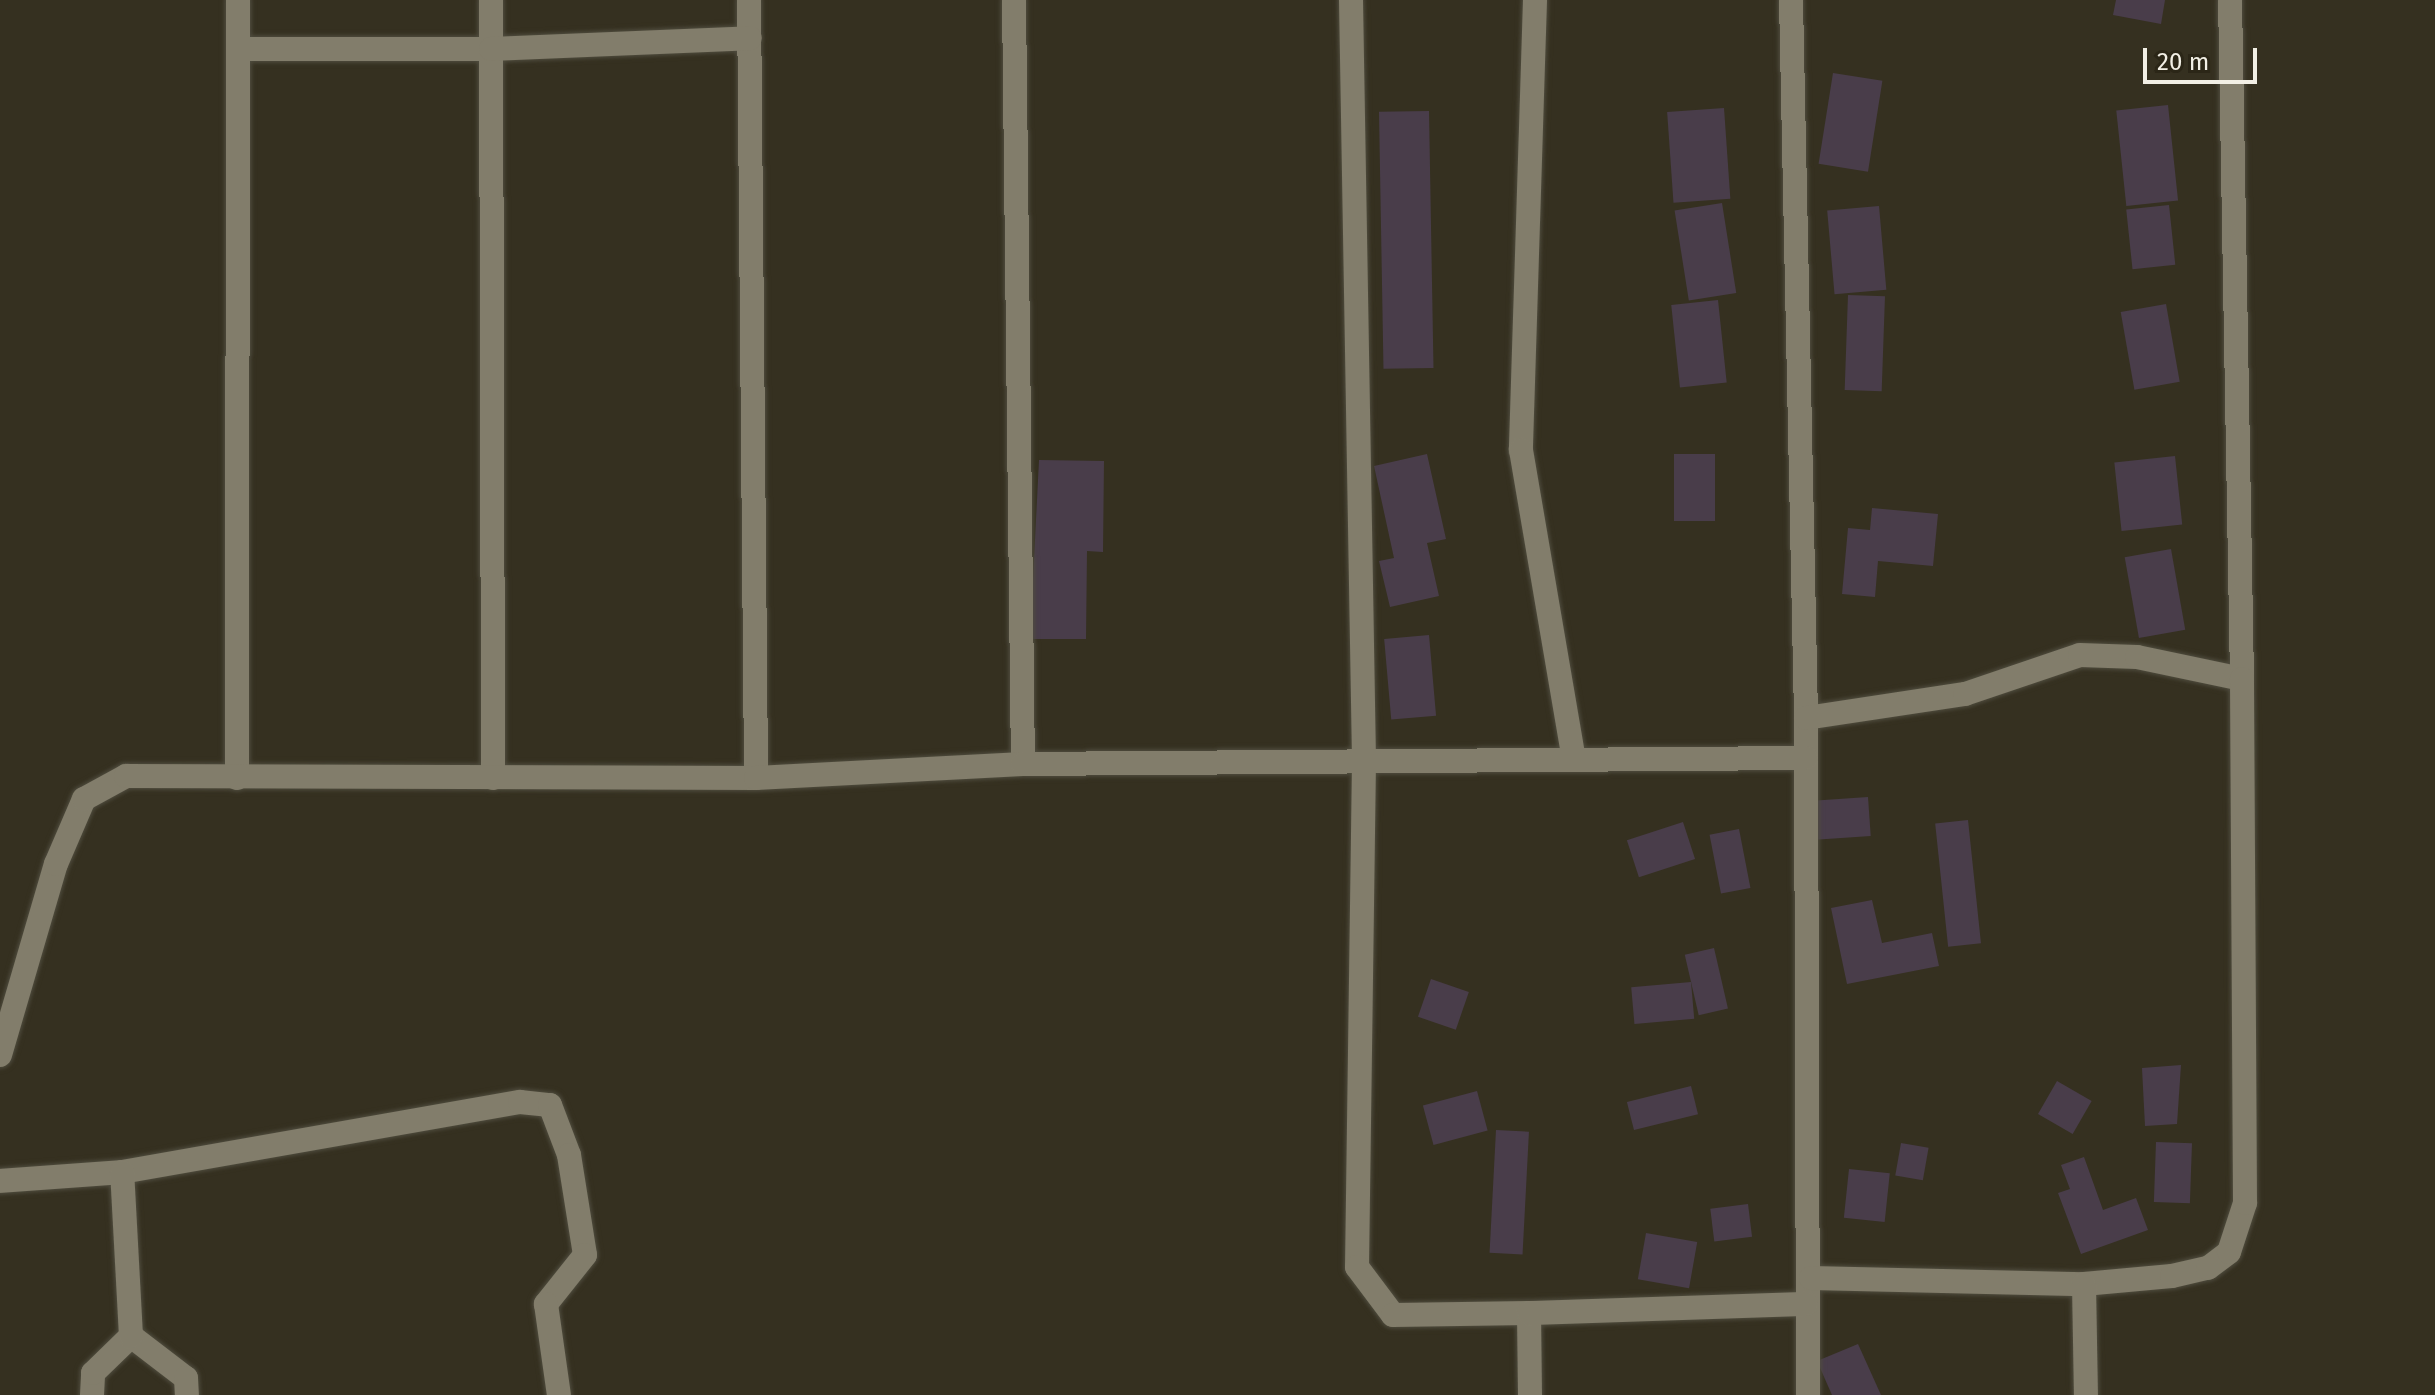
<!DOCTYPE html>
<html>
<head>
<meta charset="utf-8">
<style>
  body { margin:0 }
  #map { position:relative; width:2435px; height:1395px; overflow:hidden; background:#353020; font-family:"Fira Sans",sans-serif }
  div>[style] { position:absolute }
  .building>* { inset:0; background:#493d4a; transform-origin:0 0 }
  .roads { filter:drop-shadow(0 0 2px #4f4c3e) drop-shadow(0 0 2px #4f4c3e) }
  .street>* { height:24px; margin:-12px; padding:0 12px; transform-origin:12px; border-radius:12px; background:#827d6b }
  span { translate:-50% -50%; white-space:nowrap; text-align:center; line-height:1.15; -webkit-text-stroke:6px #2b2617; paint-order:stroke }
  .scale { position:absolute; left:2143px; top:48px; width:114px; height:36px; box-sizing:border-box; border:4px solid #f2efe5; border-top:0; padding-left:10px; font-size:24px; line-height:28px; white-space:nowrap; color:#f2efe5; -webkit-text-stroke:6px #2b2617; paint-order:stroke }
</style>
</head>
<body>
<div id="map">
  <div class="building">
    <i style="clip-path:polygon(2116px 0,2165px 0,2161px 24px,2113px 15px)"></i>
    <i style="left:1833px;top:73px;width:50px;height:92px;rotate:9deg"></i>
    <i style="left:2168px;top:105px;width:96px;height:52px;rotate:84deg"></i>
    <i style="left:1724px;top:108px;width:91px;height:57px;rotate:86deg"></i>
    <i style="left:1429px;top:111px;width:257px;height:50px;rotate:89deg"></i>
    <i style="left:1722px;top:203px;width:91px;height:48px;rotate:81deg"></i>
    <i style="left:2169px;top:205px;width:60px;height:43px;rotate:84deg"></i>
    <i style="left:1879px;top:206px;width:84px;height:52px;rotate:85deg"></i>
    <i style="left:1848px;top:295px;width:37px;height:95px;rotate:2deg"></i>
    <i style="left:1718px;top:300px;width:83px;height:47px;rotate:84deg"></i>
    <i style="left:2166px;top:304px;width:79px;height:46px;rotate:80deg"></i>
    <i style="clip-path:polygon(1427px 454px,1446px 539px,1427px 543px,1439px 596px,1390px 607px,1379px 561px,1394px 558px,1374px 466px)"></i>
    <i style="left:1674px;top:454px;width:41px;height:67px"></i>
    <i style="left:2175px;top:456px;width:69px;height:61px;rotate:84deg"></i>
    <i style="clip-path:polygon(1039px 460px,1104px 461px,1103px 552px,1087px 551px,1086px 639px,1030px 639px)"></i>
    <i style="clip-path:polygon(1872px 508px,1938px 514px,1933px 566px,1878px 561px,1875px 597px,1842px 594px,1848px 528px,1870px 530px)"></i>
    <i style="left:2171px;top:549px;width:82px;height:47px;rotate:80deg"></i>
    <i style="left:1429px;top:635px;width:81px;height:45px;rotate:85deg"></i>
    <i style="left:1868px;top:797px;width:39px;height:59px;rotate:86deg"></i>
    <i style="left:1968px;top:820px;width:124px;height:33px;rotate:84deg"></i>
    <i style="left:1683px;top:822px;width:39px;height:59px;rotate:72deg"></i>
    <i style="left:1739px;top:829px;width:60px;height:30px;rotate:79deg"></i>
    <i style="clip-path:polygon(1872px 900px,1882px 943px,1932px 933px,1939px 966px,1847px 984px,1831px 908px)"></i>
    <i style="left:1714px;top:948px;width:62px;height:30px;rotate:77deg"></i>
    <i style="left:1431px;top:979px;width:40px;height:40px;rotate:19deg"></i>
    <i style="left:1691px;top:982px;width:37px;height:60px;rotate:85deg"></i>
    <i style="clip-path:polygon(2181px 1065px,2177px 1124px,2145px 1126px,2142px 1068px)"></i>
    <i style="left:2057px;top:1081px;width:40px;height:38px;rotate:30deg"></i>
    <i style="left:1691px;top:1086px;width:29px;height:66px;rotate:76deg"></i>
    <i style="left:1477px;top:1091px;width:41px;height:56px;rotate:75deg"></i>
    <i style="left:1496px;top:1130px;width:33px;height:123px;rotate:3deg"></i>
    <i style="left:2156px;top:1142px;width:36px;height:60px;rotate:2deg"></i>
    <i style="left:1901px;top:1143px;width:28px;height:33px;rotate:10deg"></i>
    <i style="clip-path:polygon(2084px 1157px,2103px 1210px,2136px 1198px,2148px 1230px,2081px 1254px,2058px 1193px,2070px 1189px,2061px 1165px)"></i>
    <i style="left:1849px;top:1169px;width:41px;height:49px;rotate:6deg"></i>
    <i style="left:1748px;top:1204px;width:33px;height:38px;rotate:83deg"></i>
    <i style="left:1646px;top:1233px;width:52px;height:47px;rotate:10deg"></i>
    <i style="clip-path:polygon(1858px 1344px,1881px 1395px,1832px 1395px,1817px 1361px)"></i>
  </div>
  <div class="roads">
    <div class="street">
      <i style="left:491px;top:0;width:778px;rotate:89.85deg"></i>
      <i style="left:749px;top:0;width:778px;rotate:89.48deg"></i>
      <i style="left:1014px;top:0;width:764px;rotate:89.33deg"></i>
      <i style="left:1351px;top:0;width:761px;rotate:89.02deg"></i>
      <i style="left:1364px;top:761px;width:506px;rotate:90.79deg"></i>
      <i style="left:1357px;top:1267px;width:60px;rotate:53.1deg"></i>
      <i style="left:1393px;top:1315px;width:136px;rotate:-0.8deg"></i>
      <i style="left:1529px;top:1313px;width:82px;rotate:89.3deg"></i>
      <i style="left:1535px;top:0;width:450px;rotate:91.8deg"></i>
      <i style="left:1521px;top:450px;width:314px;rotate:80.3deg"></i>
      <i style="left:1791px;top:0;width:718px;rotate:88.8deg"></i>
      <i style="left:1806px;top:718px;width:677px;rotate:89.83deg"></i>
      <i style="left:238px;top:49px;width:253px"></i>
      <i style="left:491px;top:49px;width:259px;rotate:-2.4deg"></i>
      <i style="left:1806px;top:718px;width:161px;rotate:-8.6deg"></i>
      <i style="left:1965px;top:694px;width:121px;rotate:-18.7deg"></i>
      <i style="left:2080px;top:655px;width:57px;rotate:2deg"></i>
      <i style="left:2137px;top:657px;width:107px;rotate:11.8deg"></i>
      <i style="left:2242px;top:679px;width:679px;rotate:-91.01deg"></i>
      <i style="left:237px;top:778px;width:778px;rotate:-89.93deg"></i>
      <i style="left:0;top:1055px;width:199px;rotate:-73.7deg"></i>
      <i style="left:56px;top:864px;width:71px;rotate:-66.7deg"></i>
      <i style="left:84px;top:799px;width:48px;rotate:-28.7deg"></i>
      <i style="left:126px;top:776px;width:630px;rotate:0.18deg"></i>
      <i style="left:756px;top:778px;width:267px;rotate:-3deg"></i>
      <i style="left:1023px;top:764px;width:783px;rotate:-0.44deg"></i>
      <i style="left:0;top:1181px;width:122px;rotate:-4.2deg"></i>
      <i style="left:122px;top:1172px;width:404px;rotate:-10deg"></i>
      <i style="left:520px;top:1102px;width:30px;rotate:6deg"></i>
      <i style="left:550px;top:1105px;width:53px;rotate:69.2deg"></i>
      <i style="left:569px;top:1155px;width:101px;rotate:80.9deg"></i>
      <i style="left:585px;top:1255px;width:63px;rotate:128.5deg"></i>
      <i style="left:546px;top:1304px;width:92px;rotate:81.9deg"></i>
      <i style="left:1811px;top:1278px;width:273px;rotate:1.3deg"></i>
      <i style="left:2084px;top:1284px;width:88px;rotate:-5.2deg"></i>
      <i style="left:2172px;top:1276px;width:37px;rotate:-13deg"></i>
      <i style="left:2208px;top:1268px;width:26px;rotate:-37deg"></i>
      <i style="left:2229px;top:1252px;width:52px;rotate:-71.9deg"></i>
      <i style="left:2245px;top:1203px;width:524px;rotate:-90.33deg"></i>
      <i style="left:2084px;top:1284px;width:111px;rotate:89deg"></i>
      <i style="left:1529px;top:1313px;width:277px;rotate:-1.9deg"></i>
      <i style="left:131px;top:1336px;width:69px;rotate:37.4deg"></i>
      <i style="left:186px;top:1378px;width:17px;rotate:87deg"></i>
      <i style="left:92px;top:1395px;width:22px;rotate:-87deg"></i>
      <i style="left:93px;top:1373px;width:53px;rotate:-44.2deg"></i>
      <i style="left:131px;top:1336px;width:164px;rotate:-93.1deg"></i>
    </div>
  </div>
  <div class="scale">20 m</div>
</div>
</body>
</html>
